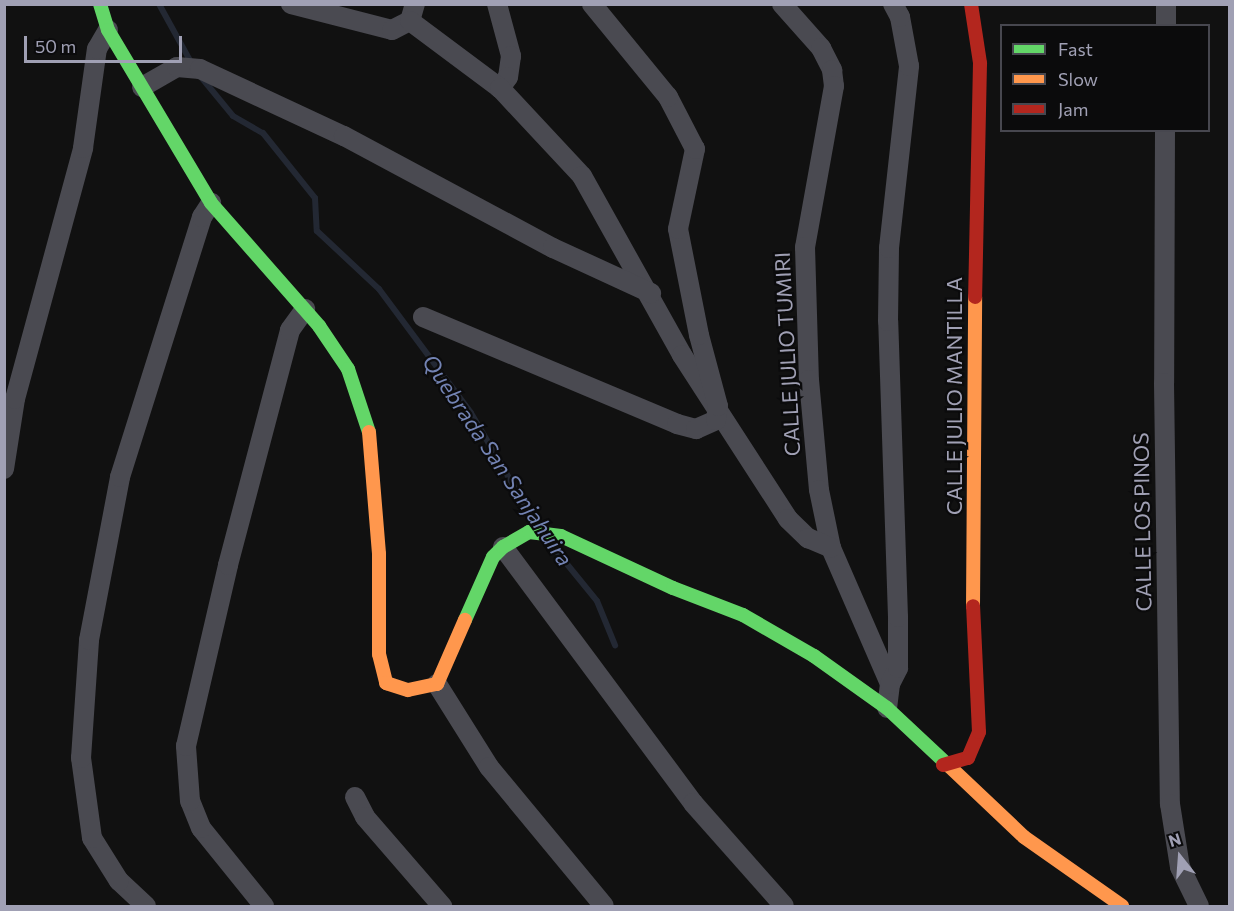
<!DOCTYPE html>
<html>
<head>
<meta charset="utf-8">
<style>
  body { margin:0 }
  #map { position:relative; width:1234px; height:911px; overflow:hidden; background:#111; font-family:Commissioner,sans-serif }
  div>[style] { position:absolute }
  .stream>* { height:6px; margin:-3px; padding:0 3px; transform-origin:3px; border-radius:3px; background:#232833 }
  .street>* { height:20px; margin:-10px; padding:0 10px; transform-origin:10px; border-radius:10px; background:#4a4a51 }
  .fast>* { height:14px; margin:-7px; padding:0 7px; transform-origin:7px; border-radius:7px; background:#63d668 }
  .slow>* { height:14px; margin:-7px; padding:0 7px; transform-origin:7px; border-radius:7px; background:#ff974d }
  .jam>* { height:14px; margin:-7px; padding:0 7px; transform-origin:7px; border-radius:7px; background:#b3261e }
  span { translate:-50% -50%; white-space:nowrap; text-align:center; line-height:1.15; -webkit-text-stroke:4.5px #0b0b0c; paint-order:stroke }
  .street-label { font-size:21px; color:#a0a0b4 }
  .water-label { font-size:22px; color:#7383b3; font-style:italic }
  .frame { position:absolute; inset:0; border:6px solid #a0a0b4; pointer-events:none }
  .legend { position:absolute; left:1000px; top:24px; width:210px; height:108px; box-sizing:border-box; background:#0b0b0c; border:2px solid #47474f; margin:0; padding:8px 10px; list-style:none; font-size:18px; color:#a0a0b4 }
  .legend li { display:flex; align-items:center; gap:12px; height:30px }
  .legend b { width:30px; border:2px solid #47474f }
  .north { position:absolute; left:1150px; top:827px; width:60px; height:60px; -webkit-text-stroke:4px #0b0b0c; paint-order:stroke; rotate:343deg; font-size:16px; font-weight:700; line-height:24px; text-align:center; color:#a0a0b4 }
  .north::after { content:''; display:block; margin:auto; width:21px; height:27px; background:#a0a0b4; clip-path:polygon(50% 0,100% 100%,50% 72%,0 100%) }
  .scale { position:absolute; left:24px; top:36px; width:158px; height:27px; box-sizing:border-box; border:3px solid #a0a0b4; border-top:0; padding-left:8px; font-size:18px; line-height:21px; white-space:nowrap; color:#a0a0b4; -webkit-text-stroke:4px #0b0b0c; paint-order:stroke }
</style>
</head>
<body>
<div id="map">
  <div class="stream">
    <i style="left:159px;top:4px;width:68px;rotate:61.2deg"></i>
    <i style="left:201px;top:77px;width:50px;rotate:50.6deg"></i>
    <i style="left:233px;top:116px;width:34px;rotate:30deg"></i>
    <i style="left:263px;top:133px;width:83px;rotate:51.3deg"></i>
    <i style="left:315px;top:198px;width:33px;rotate:87deg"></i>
    <i style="left:317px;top:231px;width:85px;rotate:43.1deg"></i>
    <i style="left:379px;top:289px;width:154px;rotate:53.4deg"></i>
    <i style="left:471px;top:413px;width:129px;rotate:59.6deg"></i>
    <i style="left:549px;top:542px;width:76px;rotate:50.9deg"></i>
    <i style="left:597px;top:601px;width:48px;rotate:67.8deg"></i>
  </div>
  <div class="street">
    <i style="left:291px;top:4px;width:104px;rotate:14.4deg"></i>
    <i style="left:392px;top:30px;width:20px;rotate:-27deg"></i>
    <i style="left:410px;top:21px;width:18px;rotate:-74deg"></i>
    <i style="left:497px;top:4px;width:54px;rotate:74.9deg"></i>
    <i style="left:511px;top:56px;width:21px;rotate:98deg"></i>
    <i style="left:508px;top:77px;width:14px;rotate:126deg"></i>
    <i style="left:782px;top:4px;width:59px;rotate:48.4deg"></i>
    <i style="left:821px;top:48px;width:25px;rotate:63deg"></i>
    <i style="left:832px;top:70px;width:16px;rotate:83deg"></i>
    <i style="left:834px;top:86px;width:164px;rotate:100.2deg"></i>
    <i style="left:805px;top:247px;width:133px;rotate:88.3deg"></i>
    <i style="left:809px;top:380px;width:110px;rotate:84.8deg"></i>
    <i style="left:819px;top:490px;width:59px;rotate:78.3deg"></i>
    <i style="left:831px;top:548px;width:148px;rotate:66.5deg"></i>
    <i style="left:890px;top:684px;width:24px;rotate:97deg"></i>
    <i style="left:410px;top:21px;width:112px;rotate:36.7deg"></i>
    <i style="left:500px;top:88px;width:120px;rotate:47deg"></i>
    <i style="left:582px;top:176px;width:205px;rotate:60.8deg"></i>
    <i style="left:682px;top:355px;width:195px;rotate:57.1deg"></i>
    <i style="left:788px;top:519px;width:28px;rotate:44deg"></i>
    <i style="left:808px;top:538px;width:25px;rotate:23deg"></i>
    <i style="left:1166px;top:26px;width:22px;rotate:-90deg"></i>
    <i style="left:142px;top:87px;width:40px;rotate:-29.7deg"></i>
    <i style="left:177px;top:67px;width:23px;rotate:5deg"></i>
    <i style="left:200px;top:69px;width:159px;rotate:25deg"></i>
    <i style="left:344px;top:136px;width:237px;rotate:28.2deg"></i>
    <i style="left:553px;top:248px;width:108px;rotate:24.7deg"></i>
    <i style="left:1165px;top:130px;width:253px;rotate:90.2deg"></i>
    <i style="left:1164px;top:383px;width:421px;rotate:89.2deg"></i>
    <i style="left:1170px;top:804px;width:64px;rotate:81deg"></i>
    <i style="left:1180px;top:867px;width:43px;rotate:64deg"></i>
    <i style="left:423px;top:317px;width:276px;rotate:22.8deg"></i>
    <i style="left:677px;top:424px;width:20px;rotate:15deg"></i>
    <i style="left:696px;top:429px;width:22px;rotate:-24deg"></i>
    <i style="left:716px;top:420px;width:14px;rotate:-82deg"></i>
    <i style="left:718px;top:406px;width:73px;rotate:-105deg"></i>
    <i style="left:699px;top:335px;width:108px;rotate:-101.2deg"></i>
    <i style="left:678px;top:229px;width:82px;rotate:-78deg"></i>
    <i style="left:695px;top:149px;width:59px;rotate:-117.4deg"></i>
    <i style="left:668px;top:97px;width:120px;rotate:-129.3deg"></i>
    <i style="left:4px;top:469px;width:71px;rotate:-81.1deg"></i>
    <i style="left:15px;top:399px;width:260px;rotate:-74.8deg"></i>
    <i style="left:83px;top:148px;width:100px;rotate:-82deg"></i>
    <i style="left:97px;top:49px;width:22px;rotate:-60deg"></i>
    <i style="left:503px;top:547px;width:319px;rotate:53.4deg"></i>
    <i style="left:693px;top:803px;width:137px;rotate:48.5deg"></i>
    <i style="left:437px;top:684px;width:98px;rotate:57.9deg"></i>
    <i style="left:489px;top:767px;width:180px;rotate:50.4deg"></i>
    <i style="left:890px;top:684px;width:18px;rotate:-63deg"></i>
    <i style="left:898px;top:668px;width:51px;rotate:-90deg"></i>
    <i style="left:898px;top:617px;width:296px;rotate:-91.9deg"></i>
    <i style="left:888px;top:321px;width:73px;rotate:-89.2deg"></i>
    <i style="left:889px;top:248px;width:183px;rotate:-83.7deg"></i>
    <i style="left:909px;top:66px;width:50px;rotate:-100.4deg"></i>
    <i style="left:900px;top:17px;width:15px;rotate:-118deg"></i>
    <i style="left:355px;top:797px;width:22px;rotate:63deg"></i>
    <i style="left:365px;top:817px;width:118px;rotate:49.1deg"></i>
    <i style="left:146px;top:906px;width:37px;rotate:-137deg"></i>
    <i style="left:119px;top:881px;width:51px;rotate:-122.1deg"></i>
    <i style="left:92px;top:838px;width:81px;rotate:-97.8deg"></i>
    <i style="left:81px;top:758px;width:118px;rotate:-86.1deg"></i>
    <i style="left:89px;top:640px;width:166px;rotate:-79.2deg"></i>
    <i style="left:120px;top:477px;width:273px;rotate:-72.5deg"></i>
    <i style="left:202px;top:217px;width:17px;rotate:-57deg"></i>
    <i style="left:264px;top:906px;width:100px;rotate:-128.9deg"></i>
    <i style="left:201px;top:828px;width:29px;rotate:-112deg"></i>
    <i style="left:190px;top:801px;width:55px;rotate:-94.2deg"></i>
    <i style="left:186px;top:746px;width:186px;rotate:-76.9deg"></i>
    <i style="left:228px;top:565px;width:243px;rotate:-75.2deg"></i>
    <i style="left:290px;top:330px;width:26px;rotate:-54deg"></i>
  </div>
  <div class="fast">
    <i style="left:100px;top:4px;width:27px;rotate:73deg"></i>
    <i style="left:108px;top:30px;width:201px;rotate:59.2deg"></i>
    <i style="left:211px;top:203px;width:164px;rotate:48.7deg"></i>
    <i style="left:319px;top:326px;width:52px;rotate:56deg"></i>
    <i style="left:348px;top:369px;width:66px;rotate:71.6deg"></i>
    <i style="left:465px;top:620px;width:69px;rotate:-66deg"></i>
    <i style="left:493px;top:557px;width:14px;rotate:-45deg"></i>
    <i style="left:503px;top:547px;width:30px;rotate:-30deg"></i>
    <i style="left:529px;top:532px;width:32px;rotate:7deg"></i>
    <i style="left:561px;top:536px;width:123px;rotate:24.9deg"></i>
    <i style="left:673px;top:588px;width:75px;rotate:21.1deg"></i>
    <i style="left:743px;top:615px;width:82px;rotate:30deg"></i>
    <i style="left:814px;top:656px;width:90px;rotate:35.5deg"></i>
    <i style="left:887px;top:708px;width:85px;rotate:43.1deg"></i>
  </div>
  <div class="slow">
    <i style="left:369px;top:432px;width:122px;rotate:85.3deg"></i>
    <i style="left:379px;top:554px;width:100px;rotate:90deg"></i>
    <i style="left:379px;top:654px;width:30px;rotate:76deg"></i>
    <i style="left:386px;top:683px;width:23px;rotate:18deg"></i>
    <i style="left:408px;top:690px;width:30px;rotate:-12deg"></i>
    <i style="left:437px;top:684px;width:70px;rotate:-66.4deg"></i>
    <i style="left:973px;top:606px;width:309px;rotate:-89.6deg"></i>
    <i style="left:949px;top:766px;width:103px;rotate:43.4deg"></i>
    <i style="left:1024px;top:837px;width:120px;rotate:35.1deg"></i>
  </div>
  <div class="jam">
    <i style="left:971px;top:4px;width:60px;rotate:81.3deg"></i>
    <i style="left:980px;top:63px;width:234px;rotate:91.2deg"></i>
    <i style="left:943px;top:765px;width:26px;rotate:-16deg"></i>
    <i style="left:968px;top:758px;width:28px;rotate:-67deg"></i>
    <i style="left:979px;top:732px;width:126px;rotate:-92.7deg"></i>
  </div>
  <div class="street-label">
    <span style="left:787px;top:354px;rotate:-93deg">CALLE JULIO TUMIRI</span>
    <span style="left:954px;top:396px;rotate:-90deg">CALLE JULIO MANTILLA</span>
    <span style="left:1142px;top:522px;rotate:-91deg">CALLE LOS PINOS</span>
  </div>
  <div class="water-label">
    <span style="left:498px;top:460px;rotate:56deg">Quebrada San Sanjahuira</span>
  </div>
  <div class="frame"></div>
  <ul class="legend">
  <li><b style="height:8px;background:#63d668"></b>Fast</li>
  <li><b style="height:8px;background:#ff974d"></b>Slow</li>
  <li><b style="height:8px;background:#b3261e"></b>Jam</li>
  </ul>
  <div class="north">N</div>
  <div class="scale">50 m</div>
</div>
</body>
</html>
